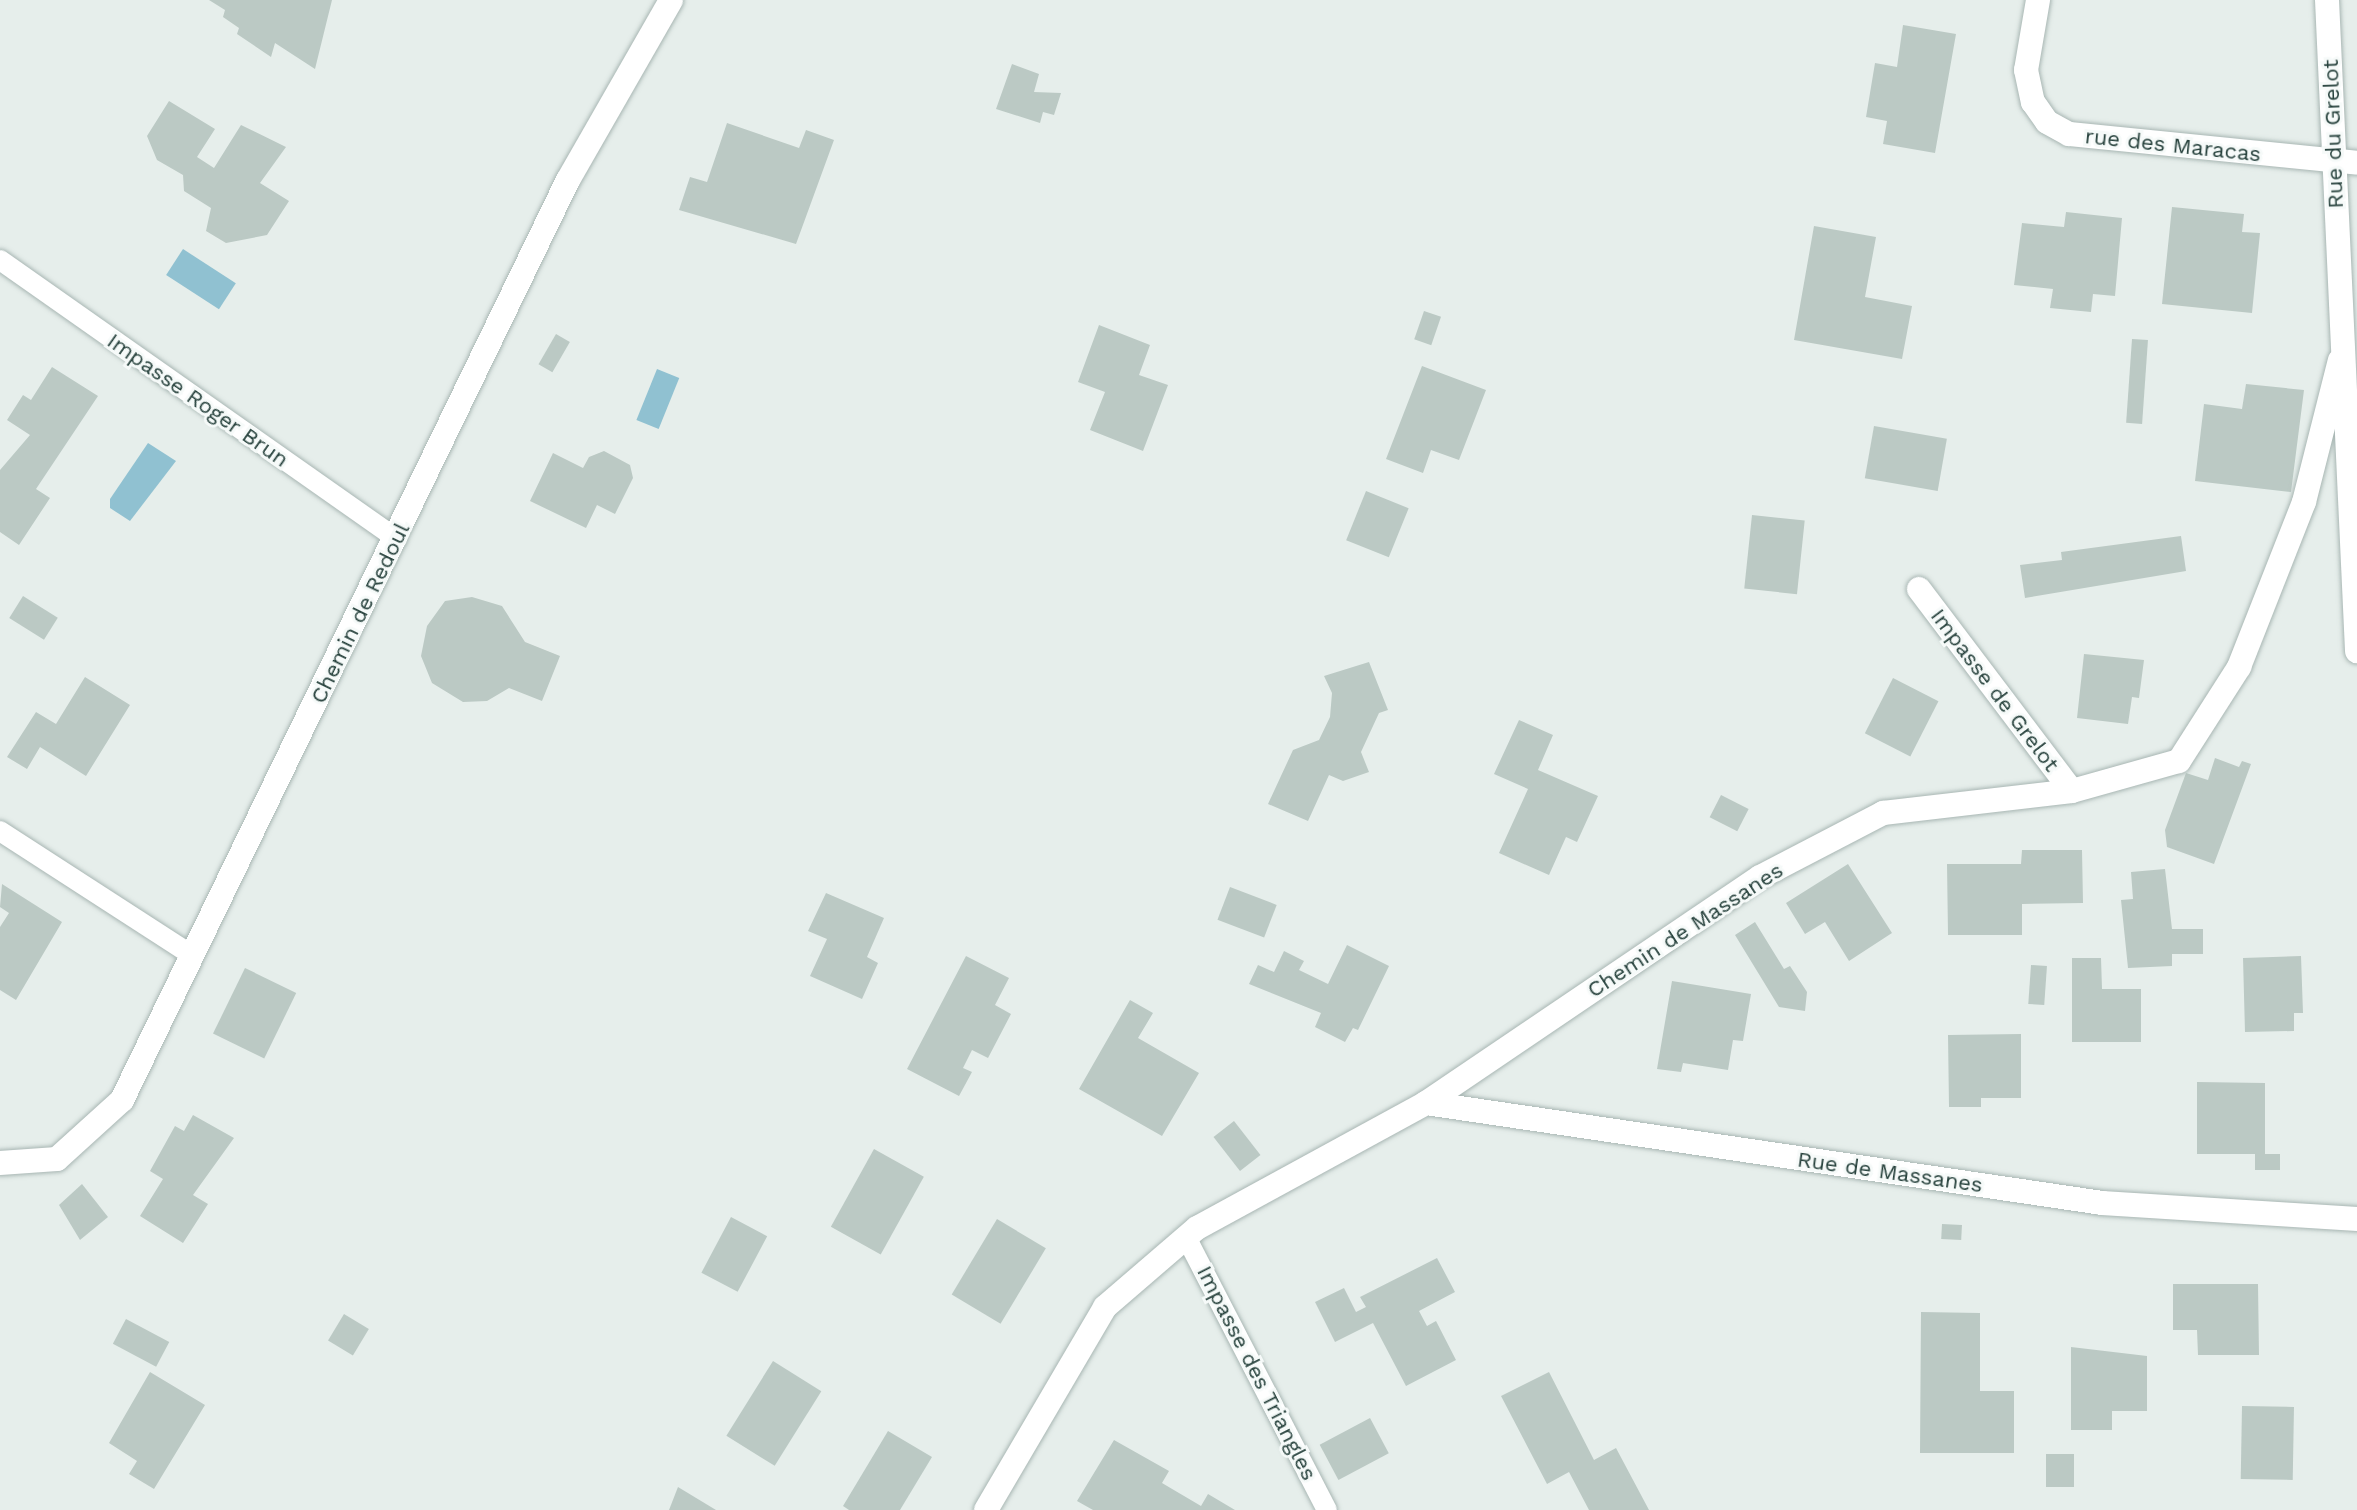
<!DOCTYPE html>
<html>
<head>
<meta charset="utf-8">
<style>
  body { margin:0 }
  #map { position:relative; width:2357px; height:1510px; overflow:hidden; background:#e6eeeb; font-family:"Work Sans",sans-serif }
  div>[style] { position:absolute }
  .water>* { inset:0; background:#90c1d1; transform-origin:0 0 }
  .building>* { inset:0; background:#bbc9c4; transform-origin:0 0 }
  .roads { filter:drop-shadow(0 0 2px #a8b6b3) drop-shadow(0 0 2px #a8b6b3) }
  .lane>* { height:20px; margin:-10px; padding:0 10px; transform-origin:10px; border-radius:10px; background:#fff }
  .street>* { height:24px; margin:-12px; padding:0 12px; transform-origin:12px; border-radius:12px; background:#fff }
  .secondary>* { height:24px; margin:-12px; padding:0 12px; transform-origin:12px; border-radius:12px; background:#fff }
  span { translate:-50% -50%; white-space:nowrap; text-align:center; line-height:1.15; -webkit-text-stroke:6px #f6faf9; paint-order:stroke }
  .street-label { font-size:22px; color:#25403b }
</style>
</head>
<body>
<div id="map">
  <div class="water">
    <i style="left:183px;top:249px;width:63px;height:31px;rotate:33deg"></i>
    <i style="left:657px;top:369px;width:24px;height:55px;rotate:22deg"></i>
    <i style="clip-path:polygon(148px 443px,176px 461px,130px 521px,110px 508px,110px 499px)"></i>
  </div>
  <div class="building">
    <i style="clip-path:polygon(209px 0,332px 0,315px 69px,275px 43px,271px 57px,237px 34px,239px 28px,223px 17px,225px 10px)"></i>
    <i style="clip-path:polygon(1903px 25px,1956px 34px,1935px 153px,1883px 144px,1887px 121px,1866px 117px,1875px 63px,1897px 67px)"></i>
    <i style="clip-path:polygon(1012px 64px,1039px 74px,1034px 92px,1061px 93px,1054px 115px,1043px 112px,1040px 123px,996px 109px)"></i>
    <i style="clip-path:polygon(169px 101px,215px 129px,197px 157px,214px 168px,241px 125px,286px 147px,260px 183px,289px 201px,267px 235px,226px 243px,206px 231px,211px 208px,184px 191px,183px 175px,157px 160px,147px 136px)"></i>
    <i style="clip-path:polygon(727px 123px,799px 148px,806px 130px,834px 140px,796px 244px,679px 210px,690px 177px,707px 182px)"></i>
    <i style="clip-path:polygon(2172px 207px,2244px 214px,2242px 232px,2260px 233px,2252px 313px,2162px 304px)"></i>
    <i style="clip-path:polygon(2066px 212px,2122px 218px,2115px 296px,2093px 294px,2091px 312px,2050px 308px,2053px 289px,2014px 285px,2022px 223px,2064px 227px)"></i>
    <i style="clip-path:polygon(1814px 226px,1876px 237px,1865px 297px,1912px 306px,1902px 359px,1794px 340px)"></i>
    <i style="left:1424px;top:311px;width:18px;height:30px;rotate:19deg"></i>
    <i style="clip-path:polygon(1099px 325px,1150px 345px,1139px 375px,1168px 385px,1143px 451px,1090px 430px,1105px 392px,1078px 382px)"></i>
    <i style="left:556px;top:334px;width:16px;height:35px;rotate:30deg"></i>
    <i style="left:2132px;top:339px;width:16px;height:84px;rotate:4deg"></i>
    <i style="clip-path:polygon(1422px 366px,1486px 390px,1459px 460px,1431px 450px,1423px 473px,1386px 459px)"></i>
    <i style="clip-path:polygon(52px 367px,98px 396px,36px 489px,50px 498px,19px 545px,0 532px,0 470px,30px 435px,7px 420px,23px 395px,31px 400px)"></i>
    <i style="clip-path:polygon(2246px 384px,2304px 390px,2291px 492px,2195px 481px,2204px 404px,2242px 409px)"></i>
    <i style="left:1874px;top:426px;width:74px;height:53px;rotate:10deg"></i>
    <i style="clip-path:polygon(604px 451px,630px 465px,633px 478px,615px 514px,597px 505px,586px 528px,530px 501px,553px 453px,583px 468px,589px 457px)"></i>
    <i style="left:1366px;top:491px;width:46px;height:53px;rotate:22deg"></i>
    <i style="left:1752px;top:515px;width:53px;height:74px;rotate:6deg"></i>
    <i style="clip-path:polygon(2181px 536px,2186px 571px,2025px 598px,2020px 565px,2062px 560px,2061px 552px)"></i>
    <i style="left:23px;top:596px;width:41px;height:26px;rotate:32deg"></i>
    <i style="clip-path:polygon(472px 597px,502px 606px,525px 642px,560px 656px,542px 701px,509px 688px,487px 701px,463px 702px,432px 683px,421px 656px,427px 626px,445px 601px)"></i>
    <i style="clip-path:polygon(2084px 654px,2144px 660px,2139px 698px,2132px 697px,2128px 724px,2077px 718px)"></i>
    <i style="clip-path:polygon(1369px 662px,1388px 710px,1379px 713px,1361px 752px,1369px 772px,1343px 781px,1329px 775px,1308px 821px,1268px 804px,1293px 750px,1319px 740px,1330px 717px,1332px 693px,1324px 676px)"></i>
    <i style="clip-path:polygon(85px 677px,130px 705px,86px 776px,40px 747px,27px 769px,7px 757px,36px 712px,56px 724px)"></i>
    <i style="left:1893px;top:678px;width:51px;height:62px;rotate:27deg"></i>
    <i style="clip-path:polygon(1519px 720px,1553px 735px,1538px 770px,1598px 796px,1577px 842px,1566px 837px,1549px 875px,1499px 853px,1528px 789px,1494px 774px)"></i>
    <i style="clip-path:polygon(2215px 758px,2239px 767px,2242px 761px,2251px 764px,2214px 864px,2167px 847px,2165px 830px,2186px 773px,2208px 780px)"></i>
    <i style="left:1721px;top:795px;width:31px;height:25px;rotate:27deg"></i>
    <i style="clip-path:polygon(2022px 850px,2082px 850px,2083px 903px,2022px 904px,2022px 935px,1948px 935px,1947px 864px,2021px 864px)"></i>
    <i style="clip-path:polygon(1848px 864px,1892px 933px,1849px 961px,1825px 922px,1805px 934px,1786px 903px)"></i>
    <i style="clip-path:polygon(2165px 869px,2172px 929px,2203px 929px,2203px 954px,2172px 954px,2172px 966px,2128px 968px,2121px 900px,2133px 899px,2131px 872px)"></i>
    <i style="clip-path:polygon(2px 884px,62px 922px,16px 1000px,0 990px,0 927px,9px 913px,0 907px)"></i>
    <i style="left:1230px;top:887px;width:50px;height:35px;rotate:21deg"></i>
    <i style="clip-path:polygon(826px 893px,884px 918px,867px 957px,878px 963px,862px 999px,810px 976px,827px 939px,808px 931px)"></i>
    <i style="clip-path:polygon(1755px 922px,1784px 969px,1790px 966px,1807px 992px,1805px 1011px,1779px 1007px,1735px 935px)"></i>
    <i style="clip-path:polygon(1347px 945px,1389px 966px,1358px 1030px,1353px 1028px,1345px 1042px,1315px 1027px,1321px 1013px,1249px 984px,1258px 965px,1274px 972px,1284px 951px,1304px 961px,1299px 970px,1328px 984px)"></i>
    <i style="clip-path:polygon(966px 956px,1009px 978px,995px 1005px,1011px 1014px,988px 1058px,972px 1050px,963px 1068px,972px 1072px,959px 1096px,907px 1069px)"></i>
    <i style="clip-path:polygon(2301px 956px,2303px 1013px,2294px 1013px,2294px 1031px,2245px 1032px,2243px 958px)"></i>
    <i style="clip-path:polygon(2072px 958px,2101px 958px,2102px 989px,2141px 989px,2141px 1042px,2072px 1042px)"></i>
    <i style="left:2031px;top:965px;width:16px;height:39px;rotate:4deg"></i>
    <i style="left:245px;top:968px;width:57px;height:73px;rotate:26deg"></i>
    <i style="clip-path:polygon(1672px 981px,1751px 994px,1743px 1041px,1733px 1040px,1728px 1070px,1683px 1063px,1681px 1072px,1657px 1069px)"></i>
    <i style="clip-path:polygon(1130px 1000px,1153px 1013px,1138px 1038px,1199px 1073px,1162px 1136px,1079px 1089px)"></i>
    <i style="clip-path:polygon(2021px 1034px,2021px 1098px,1981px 1098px,1981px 1107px,1949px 1107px,1948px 1035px)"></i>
    <i style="clip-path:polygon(2197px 1082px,2265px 1083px,2265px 1154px,2280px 1154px,2280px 1170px,2255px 1170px,2255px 1154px,2197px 1154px)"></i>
    <i style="clip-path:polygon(193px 1115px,234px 1138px,193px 1195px,208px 1204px,183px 1243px,140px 1216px,163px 1179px,150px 1171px,175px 1126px,184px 1131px)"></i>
    <i style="left:1234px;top:1121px;width:43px;height:26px;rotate:52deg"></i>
    <i style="left:874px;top:1149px;width:57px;height:89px;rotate:29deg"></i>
    <i style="clip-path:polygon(82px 1184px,108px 1217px,80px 1240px,59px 1205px)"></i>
    <i style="left:731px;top:1217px;width:41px;height:63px;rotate:28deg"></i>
    <i style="left:997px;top:1219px;width:57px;height:88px;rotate:31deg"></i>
    <i style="left:1942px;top:1224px;width:20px;height:15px;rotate:3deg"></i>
    <i style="clip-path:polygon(1437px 1258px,1455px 1292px,1419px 1311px,1427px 1326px,1436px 1321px,1456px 1360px,1406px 1386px,1373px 1323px,1335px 1342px,1315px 1302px,1344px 1288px,1356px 1312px,1366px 1307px,1360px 1297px)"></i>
    <i style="clip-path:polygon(2173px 1284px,2258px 1284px,2259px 1355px,2198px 1355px,2197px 1330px,2173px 1330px)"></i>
    <i style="clip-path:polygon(1921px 1312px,1980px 1313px,1980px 1391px,2014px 1391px,2014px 1453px,1920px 1453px)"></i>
    <i style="left:344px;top:1314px;width:29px;height:31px;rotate:31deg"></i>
    <i style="left:126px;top:1319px;width:49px;height:28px;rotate:28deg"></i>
    <i style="clip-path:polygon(2071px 1347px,2147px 1356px,2147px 1411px,2112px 1411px,2112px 1430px,2071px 1430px)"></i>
    <i style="left:773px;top:1361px;width:57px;height:88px;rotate:32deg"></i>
    <i style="clip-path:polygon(150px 1372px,205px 1405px,154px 1489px,129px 1474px,137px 1461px,109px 1443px)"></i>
    <i style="clip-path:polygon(1549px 1372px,1594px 1460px,1616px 1448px,1649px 1510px,1589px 1510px,1569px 1472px,1547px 1484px,1501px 1396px)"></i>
    <i style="left:2242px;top:1406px;width:52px;height:73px;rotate:1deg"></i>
    <i style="left:1370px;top:1418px;width:40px;height:57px;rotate:62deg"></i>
    <i style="clip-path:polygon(888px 1431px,932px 1457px,900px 1510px,849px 1510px,843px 1506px)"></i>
    <i style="clip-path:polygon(1114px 1440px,1169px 1471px,1162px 1483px,1201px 1506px,1208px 1494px,1235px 1510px,1093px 1510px,1077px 1501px)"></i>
    <i style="left:2046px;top:1454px;width:28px;height:33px"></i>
    <i style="clip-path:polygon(678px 1487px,716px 1510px,669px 1510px)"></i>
  </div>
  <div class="roads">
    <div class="lane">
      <i style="left:0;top:260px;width:485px;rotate:35.1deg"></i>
      <i style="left:0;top:831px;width:230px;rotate:32.9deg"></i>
      <i style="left:1186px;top:1237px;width:307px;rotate:62.7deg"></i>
    </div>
    <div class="street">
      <i style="left:2038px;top:0;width:71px;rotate:99.7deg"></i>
      <i style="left:2026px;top:70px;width:33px;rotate:78deg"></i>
      <i style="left:2033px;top:102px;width:24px;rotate:55deg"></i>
      <i style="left:2047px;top:122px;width:25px;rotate:29deg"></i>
      <i style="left:2069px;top:134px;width:289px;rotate:5.7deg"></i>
      <i style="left:1919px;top:589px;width:253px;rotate:52.9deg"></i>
      <i style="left:1426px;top:1103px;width:683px;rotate:8.41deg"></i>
      <i style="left:2102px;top:1203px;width:256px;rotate:3.6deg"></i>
      <i style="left:0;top:1163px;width:57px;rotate:-4deg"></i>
      <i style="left:57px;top:1159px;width:88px;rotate:-42.2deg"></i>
      <i style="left:122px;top:1100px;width:1022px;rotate:-64.14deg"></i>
      <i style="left:568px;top:180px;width:207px;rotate:-60.2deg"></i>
      <i style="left:986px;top:1510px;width:235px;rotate:-59.6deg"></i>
      <i style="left:1105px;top:1307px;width:121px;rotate:-40.7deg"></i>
      <i style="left:1197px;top:1228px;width:261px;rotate:-28.6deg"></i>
      <i style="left:1426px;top:1103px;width:403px;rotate:-34.1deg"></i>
      <i style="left:1760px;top:877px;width:139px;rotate:-27.5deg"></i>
      <i style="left:1883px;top:813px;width:190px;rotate:-6.6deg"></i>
      <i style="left:2072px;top:791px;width:111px;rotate:-15.7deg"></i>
      <i style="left:2179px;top:761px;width:112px;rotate:-57.4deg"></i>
      <i style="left:2239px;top:667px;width:177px;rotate:-68.5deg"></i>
      <i style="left:2304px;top:502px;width:146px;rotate:-75.8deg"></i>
    </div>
    <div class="secondary">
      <i style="left:2327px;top:0;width:652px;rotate:87.36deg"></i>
    </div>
  </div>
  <div class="street-label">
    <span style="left:2333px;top:134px;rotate:-92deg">Rue du Grelot</span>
    <span style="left:2173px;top:145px;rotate:6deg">rue des Maracas</span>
    <span style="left:198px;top:400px;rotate:35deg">Impasse Roger Brun</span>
    <span style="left:360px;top:613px;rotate:-64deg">Chemin de Redoul</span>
    <span style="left:1995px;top:690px;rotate:53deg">Impasse de Grelot</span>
    <span style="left:1685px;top:930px;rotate:-33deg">Chemin de Massanes</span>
    <span style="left:1890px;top:1172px;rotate:8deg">Rue de Massanes</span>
    <span style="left:1257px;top:1373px;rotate:63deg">Impasse des Triangles</span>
  </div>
</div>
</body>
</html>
